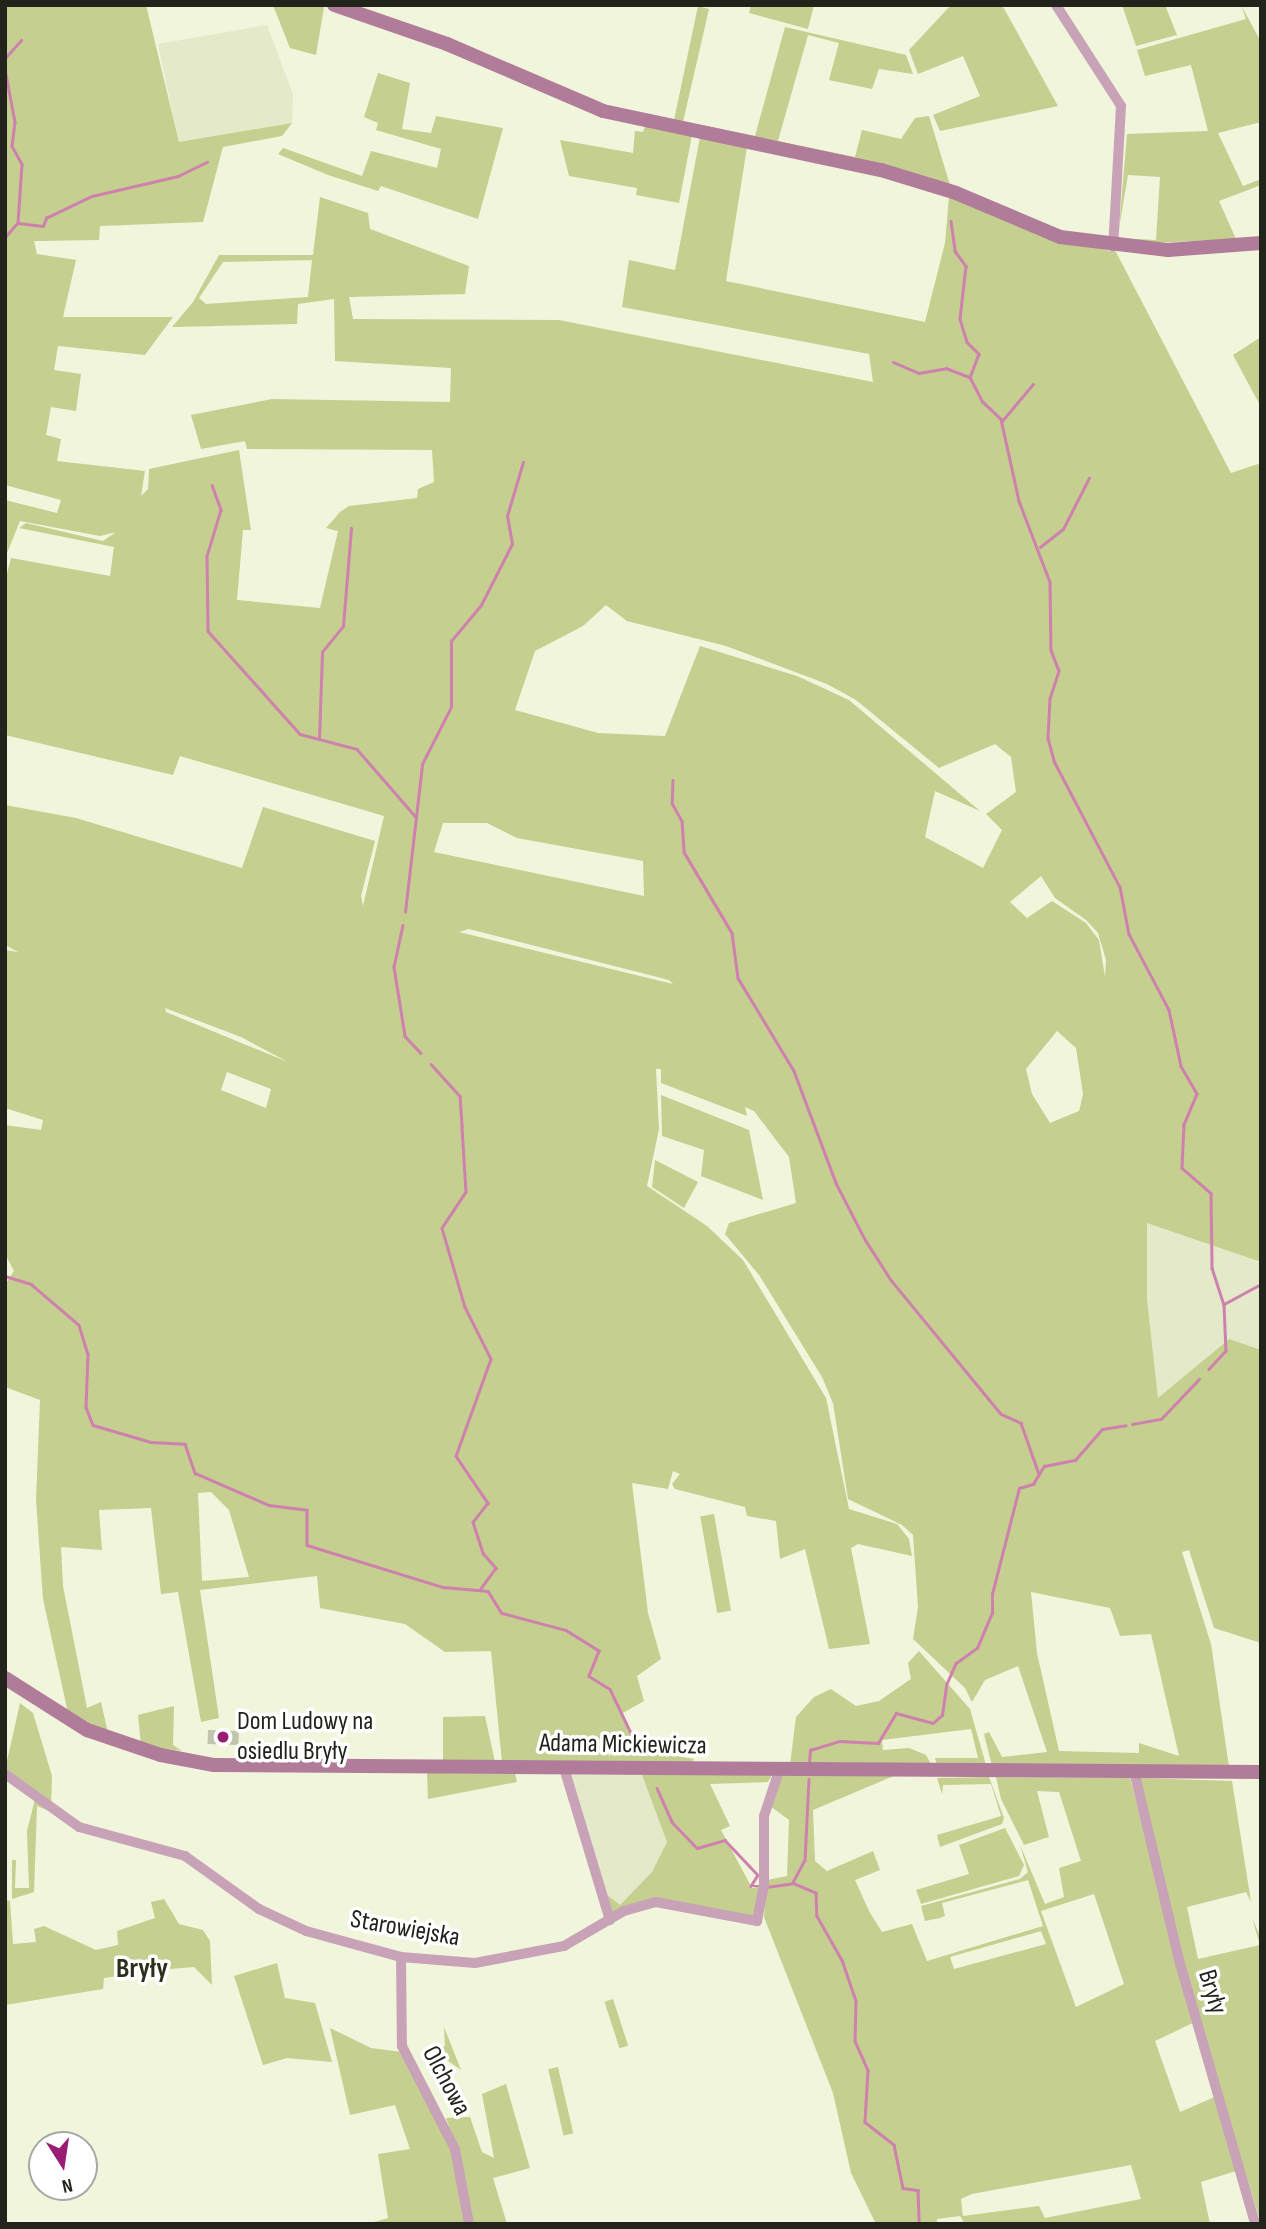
<!DOCTYPE html>
<html>
<head>
<meta charset="utf-8">
<style>
  body { margin:0 }
  #map { position:relative; width:1266px; height:2229px; overflow:hidden; background:#f0f5dc; font-family:"Sofia Sans Condensed",sans-serif }
  div>[style] { position:absolute }
  .built>* { inset:0; background:#e3e9c9 }
  .green>* { inset:0; background:#c5cf8f; transform-origin:0 0 }
  .stream>* { height:2.5px; margin:-1.25px; padding:0 1.25px; transform-origin:1.25px; border-radius:1.25px; background:#cf81ae }
  .building>* { inset:0; background:#c1c5ad; transform-origin:0 0 }
  .street>* { height:10px; margin:-5px; padding:0 5px; transform-origin:5px; border-radius:5px; background:#c8a3b7 }
  .secondary>* { height:14px; margin:-7px; padding:0 7px; transform-origin:7px; border-radius:7px; background:#b17c9a }
  .dots>* { width:19px; height:19px; translate:-50% -50%; box-sizing:border-box; border:4px solid #fff; border-radius:50% }
  span { translate:-50% -50%; white-space:nowrap; text-align:center; line-height:1.15; -webkit-text-stroke:7px #fff; paint-order:stroke }
  .poi-label { font-size:26px; color:#22241b }
  .left { translate:0 -50%; text-align:left }
  .street-label { font-size:26px; color:#22241b }
  .neighbourhood-label { font-size:28px; color:#2c2f1b; font-weight:700 }
  .frame { position:absolute; inset:0; border:7px solid #22241b; pointer-events:none }
  .north { position:absolute; left:28px; top:2131px; width:70px; height:70px; box-sizing:border-box; background:#fff; border:2px solid #a7a7a4; border-radius:50%; rotate:168deg; font-size:19px; font-weight:700; line-height:28px; text-align:center; color:#22241b }
  .north::after { content:''; display:block; margin:auto; width:24px; height:32px; background:#9b1d73; clip-path:polygon(50% 0,100% 100%,50% 72%,0 100%) }
</style>
</head>
<body>
<div id="map">
  <div class="built">
    <i style="clip-path:polygon(267px 25px,293px 94px,292px 123px,179px 143px,158px 44px)"></i>
    <i style="clip-path:polygon(1147px 1222px,1261px 1262px,1261px 1350px,1228px 1339px,1158px 1399px,1147px 1299px)"></i>
    <i style="clip-path:polygon(569px 1775px,642px 1775px,667px 1841px,653px 1871px,620px 1905px,615px 1907px,607px 1896px)"></i>
  </div>
  <div class="green">
    <i style="clip-path:polygon(evenodd,5px 5px,146px 5px,179px 142px,292px 123px,282px 136px,223px 147px,203px 222px,100px 226px,99px 240px,34px 241px,37px 254px,76px 260px,63px 317px,173px 317px,145px 355px,58px 346px,54px 370px,81px 374px,76px 411px,51px 407px,46px 435px,61px 439px,57px 461px,145px 471px,141px 496px,148px 489px,149px 469px,239px 450px,251px 530px,243px 530px,237px 600px,320px 608px,338px 531px,326px 528px,340px 512px,349px 506px,417px 498px,418px 489px,434px 482px,432px 450px,247px 449px,245px 441px,201px 449px,191px 415px,272px 399px,450px 402px,451px 368px,335px 361px,334px 299px,298px 304px,297px 324px,172px 327px,193px 302px,219px 255px,313px 255px,320px 197px,368px 213px,370px 229px,469px 266px,465px 294px,349px 297px,353px 319px,559px 320px,873px 382px,869px 354px,622px 307px,629px 260px,675px 270px,700px 137px,747px 147px,726px 281px,925px 322px,945px 243px,949px 196px,1040px 236px,1116px 252px,1231px 473px,1261px 463px,1261px 1262px,1147px 1223px,1147px 1299px,1158px 1398px,1229px 1339px,1261px 1350px,1261px 1643px,1214px 1628px,1189px 1550px,1182px 1552px,1211px 1644px,1229px 1767px,992px 1766px,984px 1734px,989px 1732px,1002px 1757px,1047px 1752px,1018px 1666px,985px 1680px,972px 1702px,965px 1688px,913px 1639px,918px 1607px,913px 1535px,902px 1525px,848px 1499px,833px 1403px,822px 1377px,759px 1275px,725px 1234px,729px 1223px,796px 1203px,789px 1157px,754px 1111px,745px 1107px,747px 1116px,661px 1083px,661px 1069px,656px 1069px,659px 1129px,647px 1186px,707px 1226px,743px 1260px,826px 1398px,849px 1509px,897px 1524px,909px 1539px,912px 1556px,858px 1544px,851px 1548px,870px 1644px,829px 1649px,805px 1549px,780px 1559px,776px 1521px,747px 1516px,745px 1507px,675px 1489px,672px 1484px,680px 1474px,673px 1471px,668px 1489px,632px 1483px,648px 1613px,661px 1659px,637px 1676px,644px 1701px,621px 1714px,637px 1749px,694px 1759px,691px 1763px,502px 1762px,491px 1651px,445px 1652px,405px 1624px,320px 1608px,317px 1576px,200px 1590px,219px 1718px,201px 1722px,178px 1592px,161px 1594px,151px 1508px,99px 1510px,102px 1550px,61px 1547px,63px 1586px,87px 1708px,101px 1702px,108px 1733px,68px 1713px,43px 1599px,36px 1500px,40px 1400px,5px 1387px,5px 1285px,14px 1271px,5px 1254px,5px 1125px,41px 1130px,43px 1120px,5px 1108px,5px 950px,18px 952px,5px 945px,5px 805px,76px 818px,242px 868px,263px 807px,375px 841px,361px 896px,363px 906px,384px 816px,180px 756px,173px 775px,5px 735px,5px 581px,11px 558px,110px 576px,114px 547px,19px 528px,26px 523px,103px 541px,116px 532px,100px 536px,20px 521px,5px 558px,5px 500px,57px 513px,61px 500px,5px 485px,5px 5px,312px 260px,308px 297px,206px 304px,199px 298px,223px 262px,312px 260px,5px 5px,606px 605px,627px 621px,726px 646px,827px 684px,856px 700px,939px 768px,995px 744px,1011px 757px,1016px 792px,986px 814px,1002px 830px,983px 868px,925px 837px,935px 791px,980px 811px,849px 700px,797px 676px,700px 646px,665px 736px,598px 733px,515px 710px,535px 651px,583px 626px,606px 605px,5px 5px,443px 823px,487px 823px,517px 838px,643px 861px,644px 896px,434px 852px,443px 823px,5px 5px,1041px 876px,1055px 898px,1086px 920px,1098px 933px,1106px 960px,1105px 977px,1099px 940px,1086px 923px,1052px 901px,1027px 918px,1010px 902px,1041px 876px,5px 5px,469px 929px,669px 980px,673px 984px,459px 932px,469px 929px,5px 5px,165px 1008px,241px 1037px,288px 1062px,166px 1012px,165px 1008px,5px 5px,1057px 1031px,1076px 1048px,1083px 1094px,1079px 1111px,1050px 1123px,1032px 1094px,1026px 1069px,1057px 1031px,5px 5px,227px 1072px,271px 1089px,266px 1108px,221px 1090px,227px 1072px,5px 5px,211px 1492px,229px 1510px,249px 1577px,202px 1581px,198px 1493px,211px 1492px,5px 5px,1031px 1592px,1110px 1608px,1120px 1636px,1151px 1634px,1179px 1756px,1139px 1743px,1139px 1753px,1059px 1751px,1037px 1653px,1031px 1592px)"></i>
    <i style="clip-path:polygon(273px 5px,324px 7px,316px 55px,290px 48px)"></i>
    <i style="clip-path:polygon(751px 5px,814px 5px,808px 29px,749px 13px)"></i>
    <i style="clip-path:polygon(951px 5px,1002px 5px,1058px 106px,940px 131px,933px 115px,980px 96px,963px 56px,918px 74px,909px 50px)"></i>
    <i style="clip-path:polygon(1122px 5px,1165px 5px,1177px 35px,1136px 46px)"></i>
    <i style="clip-path:polygon(1241px 5px,1261px 42px,1261px 122px,1218px 133px,1243px 186px,1261px 179px,1261px 185px,1219px 201px,1236px 239px,1153px 243px,1119px 238px,1156px 240px,1160px 177px,1128px 175px,1119px 228px,1127px 134px,1208px 131px,1191px 65px,1145px 76px,1137px 50px,1246px 19px)"></i>
    <i style="clip-path:polygon(698px 6px,709px 9px,683px 122px,674px 120px)"></i>
    <i style="clip-path:polygon(785px 27px,906px 55px,913px 74px,879px 69px,872px 89px,829px 80px,839px 43px,808px 35px,778px 141px,855px 157px,862px 130px,901px 139px,915px 118px,929px 116px,950px 185px,697px 124px,755px 136px)"></i>
    <i style="clip-path:polygon(378px 73px,410px 83px,402px 129px,431px 133px,436px 116px,503px 128px,478px 219px,381px 186px,378px 191px,328px 175px,278px 154px,283px 148px,362px 176px,371px 151px,437px 168px,441px 149px,376px 130px,378px 123px,364px 117px)"></i>
    <i style="clip-path:polygon(645px 126px,692px 135px,679px 203px,636px 195px,637px 188px,569px 176px,560px 140px,633px 153px,635px 131px,643px 132px)"></i>
    <i style="clip-path:polygon(1261px 337px,1261px 407px,1233px 355px)"></i>
    <i style="clip-path:polygon(661px 1095px,749px 1130px,763px 1200px,701px 1176px,704px 1150px,662px 1136px)"></i>
    <i style="clip-path:polygon(655px 1160px,698px 1182px,684px 1208px,652px 1187px)"></i>
    <i style="left:714px;top:1514px;width:98px;height:14px;rotate:80deg"></i>
    <i style="clip-path:polygon(919px 1651px,970px 1709px,986px 1765px,937px 1765px,935px 1758px,978px 1758px,971px 1729px,882px 1740px,883px 1750px,909px 1748px,926px 1755px,932px 1766px,790px 1765px,796px 1717px,814px 1697px,831px 1689px,856px 1706px,879px 1701px,911px 1679px,908px 1663px)"></i>
    <i style="clip-path:polygon(20px 1703px,33px 1713px,52px 1776px,51px 1805px,5px 1770px)"></i>
    <i style="clip-path:polygon(174px 1706px,173px 1745px,182px 1751px,141px 1745px,138px 1715px)"></i>
    <i style="clip-path:polygon(485px 1716px,495px 1762px,443px 1762px,443px 1717px)"></i>
    <i style="clip-path:polygon(427px 1773px,515px 1774px,517px 1782px,428px 1799px)"></i>
    <i style="clip-path:polygon(evenodd,781px 1774px,896px 1775px,813px 1810px,815px 1861px,827px 1871px,873px 1851px,880px 1870px,855px 1880px,869px 1911px,882px 1932px,912px 1924px,927px 1961px,1043px 1926px,1028px 1880px,942px 1903px,945px 1916px,940px 1918px,925px 1921px,921px 1906px,1020px 1879px,1028px 1872px,1020px 1845px,1045px 1904px,1064px 1897px,1059px 1868px,1081px 1861px,1059px 1792px,1037px 1791px,1049px 1837px,1024px 1845px,1001px 1799px,996px 1777px,1130px 1778px,1195px 2022px,1155px 2041px,1180px 2112px,1217px 2096px,1239px 2170px,1201px 2182px,1210px 2224px,965px 2224px,960px 2216px,937px 2219px,937px 2224px,875px 2222px,851px 2173px,833px 2093px,764px 1917px,767px 1880px,787px 1876px,789px 1820px,770px 1806px,781px 1774px,1094px 1894px,1124px 1984px,1076px 2007px,1041px 1911px,1094px 1894px,781px 1774px,1041px 1931px,1046px 1944px,954px 1969px,950px 1957px,1041px 1931px,781px 1774px,1131px 2165px,1141px 2199px,1045px 2218px,1039px 2206px,963px 2216px,961px 2199px,972px 2194px,1131px 2165px)"></i>
    <i style="clip-path:polygon(642px 1775px,772px 1775px,768px 1782px,710px 1784px,730px 1826px,721px 1830px,752px 1888px,761px 1886px,757px 1918px,653px 1899px,612px 1914px,607px 1895px,620px 1905px,652px 1872px,667px 1842px)"></i>
    <i style="clip-path:polygon(989px 1777px,1004px 1818px,1002px 1824px,940px 1847px,937px 1835px,1001px 1816px,991px 1784px,943px 1785px,942px 1794px,937px 1778px)"></i>
    <i style="clip-path:polygon(1138px 1778px,1232px 1781px,1251px 1902px,1246px 1892px,1187px 1907px,1198px 1959px,1260px 1945px,1252px 1918px,1261px 1938px,1261px 2224px,1183px 1967px)"></i>
    <i style="clip-path:polygon(35px 1799px,49px 1811px,37px 1806px,34px 1892px,12px 1899px,12px 1860px,16px 1860px,15px 1888px,29px 1888px,27px 1831px)"></i>
    <i style="clip-path:polygon(1005px 1828px,1024px 1865px,1019px 1876px,921px 1904px,916px 1890px,969px 1874px,959px 1845px)"></i>
    <i style="clip-path:polygon(164px 1899px,179px 1924px,203px 1930px,210px 1941px,212px 1985px,194px 1967px,158px 1970px,104px 1978px,103px 1989px,5px 2005px,5px 1900px,10px 1901px,13px 1944px,36px 1942px,34px 1929px,44px 1926px,96px 1950px,118px 1945px,117px 1931px,155px 1918px,151px 1902px)"></i>
    <i style="clip-path:polygon(277px 1963px,285px 1998px,315px 2003px,332px 2062px,287px 2058px,263px 2065px,234px 1976px)"></i>
    <i style="left:613px;top:1999px;width:49px;height:9px;rotate:72deg"></i>
    <i style="clip-path:polygon(444px 2027px,461px 2070px,431px 2049px,445px 2046px)"></i>
    <i style="clip-path:polygon(330px 2028px,371px 2048px,402px 2052px,455px 2143px,446px 2118px,470px 2117px,482px 2152px,494px 2158px,482px 2094px,506px 2084px,530px 2168px,493px 2178px,507px 2224px,367px 2224px,388px 2218px,378px 2154px,410px 2149px,395px 2105px,350px 2115px)"></i>
    <i style="left:558px;top:2067px;width:68px;height:10px;rotate:77deg"></i>
  </div>
  <div class="stream">
    <i style="left:5px;top:58px;width:24px;rotate:-48deg"></i>
    <i style="left:5px;top:69px;width:54px;rotate:79.3deg"></i>
    <i style="left:15px;top:122px;width:24px;rotate:97deg"></i>
    <i style="left:12px;top:146px;width:21px;rotate:61deg"></i>
    <i style="left:22px;top:164px;width:59px;rotate:93.9deg"></i>
    <i style="left:18px;top:223px;width:20px;rotate:131deg"></i>
    <i style="left:951px;top:221px;width:30px;rotate:82deg"></i>
    <i style="left:955px;top:251px;width:19px;rotate:54deg"></i>
    <i style="left:966px;top:266px;width:53px;rotate:96.5deg"></i>
    <i style="left:960px;top:319px;width:24px;rotate:73deg"></i>
    <i style="left:967px;top:342px;width:17px;rotate:45deg"></i>
    <i style="left:979px;top:354px;width:25px;rotate:111deg"></i>
    <i style="left:970px;top:377px;width:28px;rotate:63deg"></i>
    <i style="left:983px;top:402px;width:25px;rotate:43deg"></i>
    <i style="left:1001px;top:419px;width:84px;rotate:77.6deg"></i>
    <i style="left:1019px;top:501px;width:87px;rotate:69.1deg"></i>
    <i style="left:1050px;top:582px;width:68px;rotate:89.2deg"></i>
    <i style="left:1051px;top:650px;width:22px;rotate:69deg"></i>
    <i style="left:1059px;top:671px;width:28px;rotate:108deg"></i>
    <i style="left:1050px;top:698px;width:40px;rotate:92.9deg"></i>
    <i style="left:1048px;top:738px;width:24px;rotate:75deg"></i>
    <i style="left:1054px;top:761px;width:142px;rotate:62.4deg"></i>
    <i style="left:1120px;top:887px;width:48px;rotate:79.2deg"></i>
    <i style="left:1129px;top:934px;width:86px;rotate:62.2deg"></i>
    <i style="left:1169px;top:1010px;width:57px;rotate:77.9deg"></i>
    <i style="left:1181px;top:1066px;width:32px;rotate:60deg"></i>
    <i style="left:1197px;top:1094px;width:34px;rotate:113deg"></i>
    <i style="left:1184px;top:1125px;width:43px;rotate:92.7deg"></i>
    <i style="left:1182px;top:1168px;width:38px;rotate:41deg"></i>
    <i style="left:1211px;top:1193px;width:75px;rotate:89.2deg"></i>
    <i style="left:1212px;top:1268px;width:38px;rotate:72deg"></i>
    <i style="left:1224px;top:1304px;width:47px;rotate:87.6deg"></i>
    <i style="left:1226px;top:1351px;width:25px;rotate:133deg"></i>
    <i style="left:18px;top:223px;width:25px;rotate:7deg"></i>
    <i style="left:43px;top:226px;width:9px;rotate:-69deg"></i>
    <i style="left:46px;top:218px;width:51px;rotate:-25.6deg"></i>
    <i style="left:92px;top:196px;width:88px;rotate:-13.1deg"></i>
    <i style="left:178px;top:176px;width:32px;rotate:-26deg"></i>
    <i style="left:893px;top:362px;width:28px;rotate:23deg"></i>
    <i style="left:919px;top:373px;width:27px;rotate:-10deg"></i>
    <i style="left:946px;top:368px;width:26px;rotate:21deg"></i>
    <i style="left:1002px;top:421px;width:48px;rotate:-50deg"></i>
    <i style="left:212px;top:485px;width:27px;rotate:70deg"></i>
    <i style="left:221px;top:510px;width:48px;rotate:106.9deg"></i>
    <i style="left:207px;top:556px;width:75px;rotate:89.2deg"></i>
    <i style="left:208px;top:631px;width:138px;rotate:48.2deg"></i>
    <i style="left:300px;top:734px;width:59px;rotate:14.7deg"></i>
    <i style="left:357px;top:749px;width:90px;rotate:49.1deg"></i>
    <i style="left:1040px;top:547px;width:29px;rotate:-38deg"></i>
    <i style="left:1063px;top:529px;width:57px;rotate:-63deg"></i>
    <i style="left:319px;top:739px;width:87px;rotate:-88deg"></i>
    <i style="left:322px;top:652px;width:33px;rotate:-51deg"></i>
    <i style="left:343px;top:626px;width:98px;rotate:-85.3deg"></i>
    <i style="left:673px;top:780px;width:23px;rotate:92deg"></i>
    <i style="left:672px;top:803px;width:21px;rotate:61deg"></i>
    <i style="left:682px;top:821px;width:31px;rotate:86deg"></i>
    <i style="left:684px;top:852px;width:94px;rotate:59.3deg"></i>
    <i style="left:732px;top:933px;width:45px;rotate:82.4deg"></i>
    <i style="left:738px;top:978px;width:109px;rotate:58.9deg"></i>
    <i style="left:794px;top:1071px;width:120px;rotate:69.4deg"></i>
    <i style="left:836px;top:1183px;width:65px;rotate:62.7deg"></i>
    <i style="left:866px;top:1241px;width:46px;rotate:57.3deg"></i>
    <i style="left:891px;top:1280px;width:173px;rotate:50.6deg"></i>
    <i style="left:1001px;top:1414px;width:22px;rotate:24deg"></i>
    <i style="left:1021px;top:1423px;width:54px;rotate:70.6deg"></i>
    <i style="left:405px;top:912px;width:149px;rotate:-83.4deg"></i>
    <i style="left:422px;top:764px;width:64px;rotate:-63deg"></i>
    <i style="left:451px;top:707px;width:66px;rotate:-90deg"></i>
    <i style="left:451px;top:641px;width:47px;rotate:-50.2deg"></i>
    <i style="left:481px;top:605px;width:68px;rotate:-63.1deg"></i>
    <i style="left:512px;top:544px;width:28px;rotate:-100deg"></i>
    <i style="left:507px;top:516px;width:56px;rotate:-73.5deg"></i>
    <i style="left:403px;top:925px;width:43px;rotate:102.1deg"></i>
    <i style="left:394px;top:967px;width:70px;rotate:80.9deg"></i>
    <i style="left:405px;top:1036px;width:23px;rotate:47deg"></i>
    <i style="left:431px;top:1064px;width:43px;rotate:47.8deg"></i>
    <i style="left:460px;top:1096px;width:31px;rotate:86deg"></i>
    <i style="left:462px;top:1127px;width:65px;rotate:86.5deg"></i>
    <i style="left:466px;top:1192px;width:43px;rotate:123.7deg"></i>
    <i style="left:442px;top:1228px;width:82px;rotate:73.8deg"></i>
    <i style="left:465px;top:1307px;width:58px;rotate:63.4deg"></i>
    <i style="left:491px;top:1359px;width:103px;rotate:109.8deg"></i>
    <i style="left:456px;top:1456px;width:57px;rotate:55.8deg"></i>
    <i style="left:488px;top:1503px;width:24px;rotate:128deg"></i>
    <i style="left:473px;top:1522px;width:33px;rotate:72deg"></i>
    <i style="left:483px;top:1553px;width:20px;rotate:49deg"></i>
    <i style="left:496px;top:1568px;width:26px;rotate:126deg"></i>
    <i style="left:5px;top:1276px;width:27px;rotate:17deg"></i>
    <i style="left:31px;top:1284px;width:63px;rotate:40.5deg"></i>
    <i style="left:79px;top:1325px;width:31px;rotate:73deg"></i>
    <i style="left:88px;top:1355px;width:52px;rotate:92.2deg"></i>
    <i style="left:86px;top:1407px;width:19px;rotate:69deg"></i>
    <i style="left:93px;top:1425px;width:60px;rotate:16.3deg"></i>
    <i style="left:151px;top:1442px;width:34px;rotate:3deg"></i>
    <i style="left:185px;top:1444px;width:31px;rotate:71deg"></i>
    <i style="left:195px;top:1473px;width:81px;rotate:23.4deg"></i>
    <i style="left:269px;top:1505px;width:38px;rotate:7deg"></i>
    <i style="left:307px;top:1510px;width:35px;rotate:90deg"></i>
    <i style="left:307px;top:1545px;width:142px;rotate:17.2deg"></i>
    <i style="left:443px;top:1587px;width:45px;rotate:5.1deg"></i>
    <i style="left:488px;top:1591px;width:26px;rotate:58deg"></i>
    <i style="left:502px;top:1613px;width:66px;rotate:14.9deg"></i>
    <i style="left:566px;top:1630px;width:39px;rotate:32deg"></i>
    <i style="left:599px;top:1651px;width:27px;rotate:112deg"></i>
    <i style="left:589px;top:1676px;width:25px;rotate:32deg"></i>
    <i style="left:610px;top:1689px;width:70px;rotate:64.5deg"></i>
    <i style="left:1224px;top:1304px;width:42px;rotate:-28.4deg"></i>
    <i style="left:1132px;top:1424px;width:29px;rotate:-10deg"></i>
    <i style="left:1161px;top:1419px;width:55px;rotate:-46.5deg"></i>
    <i style="left:809px;top:1762px;width:12px;rotate:-85deg"></i>
    <i style="left:810px;top:1750px;width:30px;rotate:-17deg"></i>
    <i style="left:839px;top:1741px;width:39px;rotate:3deg"></i>
    <i style="left:878px;top:1743px;width:35px;rotate:-59deg"></i>
    <i style="left:896px;top:1713px;width:38px;rotate:15deg"></i>
    <i style="left:933px;top:1723px;width:12px;rotate:-42deg"></i>
    <i style="left:942px;top:1715px;width:30px;rotate:-82deg"></i>
    <i style="left:946px;top:1685px;width:24px;rotate:-66deg"></i>
    <i style="left:956px;top:1663px;width:26px;rotate:-36deg"></i>
    <i style="left:977px;top:1648px;width:38px;rotate:-67deg"></i>
    <i style="left:992px;top:1613px;width:19px;rotate:-90deg"></i>
    <i style="left:992px;top:1594px;width:109px;rotate:-75.7deg"></i>
    <i style="left:1019px;top:1488px;width:15px;rotate:-16deg"></i>
    <i style="left:1033px;top:1484px;width:21px;rotate:-59deg"></i>
    <i style="left:1044px;top:1466px;width:32px;rotate:-11deg"></i>
    <i style="left:1075px;top:1460px;width:41px;rotate:-48.9deg"></i>
    <i style="left:1102px;top:1429px;width:24px;rotate:-9deg"></i>
    <i style="left:809px;top:1779px;width:81px;rotate:92.8deg"></i>
    <i style="left:805px;top:1860px;width:26px;rotate:118deg"></i>
    <i style="left:793px;top:1883px;width:25px;rotate:23deg"></i>
    <i style="left:816px;top:1893px;width:23px;rotate:88deg"></i>
    <i style="left:817px;top:1916px;width:51px;rotate:60.4deg"></i>
    <i style="left:842px;top:1960px;width:43px;rotate:71.1deg"></i>
    <i style="left:856px;top:2001px;width:40px;rotate:91.4deg"></i>
    <i style="left:855px;top:2041px;width:32px;rotate:66deg"></i>
    <i style="left:868px;top:2070px;width:52px;rotate:93.3deg"></i>
    <i style="left:865px;top:2122px;width:37px;rotate:38deg"></i>
    <i style="left:894px;top:2145px;width:44px;rotate:78.2deg"></i>
    <i style="left:903px;top:2188px;width:15px;rotate:8deg"></i>
    <i style="left:918px;top:2190px;width:34px;rotate:88deg"></i>
    <i style="left:657px;top:1788px;width:37px;rotate:66deg"></i>
    <i style="left:672px;top:1822px;width:36px;rotate:46deg"></i>
    <i style="left:697px;top:1848px;width:29px;rotate:-16deg"></i>
    <i style="left:725px;top:1840px;width:48px;rotate:46.7deg"></i>
    <i style="left:758px;top:1875px;width:13px;rotate:122deg"></i>
    <i style="left:751px;top:1886px;width:9px"></i>
    <i style="left:766px;top:1887px;width:27px;rotate:-8deg"></i>
  </div>
  <div class="building">
    <i style="left:208px;top:1730px;width:31px;height:14px;rotate:2deg"></i>
  </div>
  <div class="street">
    <i style="left:1056px;top:5px;width:120px;rotate:57.2deg"></i>
    <i style="left:1121px;top:106px;width:141px;rotate:93.2deg"></i>
    <i style="left:564px;top:1768px;width:159px;rotate:73.2deg"></i>
    <i style="left:1134px;top:1771px;width:194px;rotate:76.6deg"></i>
    <i style="left:1179px;top:1960px;width:275px;rotate:73.9deg"></i>
    <i style="left:5px;top:1774px;width:91px;rotate:35.6deg"></i>
    <i style="left:79px;top:1827px;width:110px;rotate:15.3deg"></i>
    <i style="left:185px;top:1856px;width:91px;rotate:35.6deg"></i>
    <i style="left:259px;top:1909px;width:52px;rotate:25.1deg"></i>
    <i style="left:306px;top:1931px;width:98px;rotate:15.3deg"></i>
    <i style="left:401px;top:1957px;width:74px;rotate:4.6deg"></i>
    <i style="left:475px;top:1963px;width:91px;rotate:-10.8deg"></i>
    <i style="left:564px;top:1946px;width:69px;rotate:-30.3deg"></i>
    <i style="left:624px;top:1911px;width:33px;rotate:-16deg"></i>
    <i style="left:656px;top:1902px;width:103px;rotate:10.7deg"></i>
    <i style="left:757px;top:1921px;width:37px;rotate:-79deg"></i>
    <i style="left:764px;top:1885px;width:69px;rotate:-90deg"></i>
    <i style="left:764px;top:1816px;width:47px;rotate:-71.6deg"></i>
    <i style="left:401px;top:1957px;width:89px;rotate:89.4deg"></i>
    <i style="left:402px;top:2046px;width:116px;rotate:62.8deg"></i>
    <i style="left:455px;top:2149px;width:76px;rotate:79.4deg"></i>
  </div>
  <div class="secondary">
    <i style="left:334px;top:5px;width:120px;rotate:19deg"></i>
    <i style="left:447px;top:44px;width:170px;rotate:23.2deg"></i>
    <i style="left:603px;top:111px;width:284px;rotate:12deg"></i>
    <i style="left:881px;top:170px;width:78px;rotate:17deg"></i>
    <i style="left:956px;top:193px;width:113px;rotate:22.9deg"></i>
    <i style="left:1060px;top:237px;width:109px;rotate:6.9deg"></i>
    <i style="left:1168px;top:250px;width:93px;rotate:-4.3deg"></i>
    <i style="left:5px;top:1678px;width:97px;rotate:32.4deg"></i>
    <i style="left:87px;top:1730px;width:78px;rotate:18.7deg"></i>
    <i style="left:161px;top:1755px;width:54px;rotate:10.7deg"></i>
    <i style="left:214px;top:1765px;width:1047px;rotate:0.38deg"></i>
  </div>
  <div class="dots">
    <i style="left:223px;top:1737px;background:#9b1d73"></i>
  </div>
  <div class="poi-label">
    <span class="left" style="left:237px;top:1737px">Dom Ludowy na<br>osiedlu Bryły</span>
  </div>
  <div class="street-label">
    <span style="left:623px;top:1745px;rotate:1deg">Adama Mickiewicza</span>
    <span style="left:405px;top:1929px;rotate:10deg">Starowiejska</span>
    <span style="left:1212px;top:1992px;rotate:73deg">Bryły</span>
    <span style="left:446px;top:2081px;rotate:62deg">Olchowa</span>
  </div>
  <div class="neighbourhood-label">
    <span style="left:142px;top:1969px">Bryły</span>
  </div>
  <div class="frame"></div>
  <div class="north">N</div>
</div>
</body>
</html>
